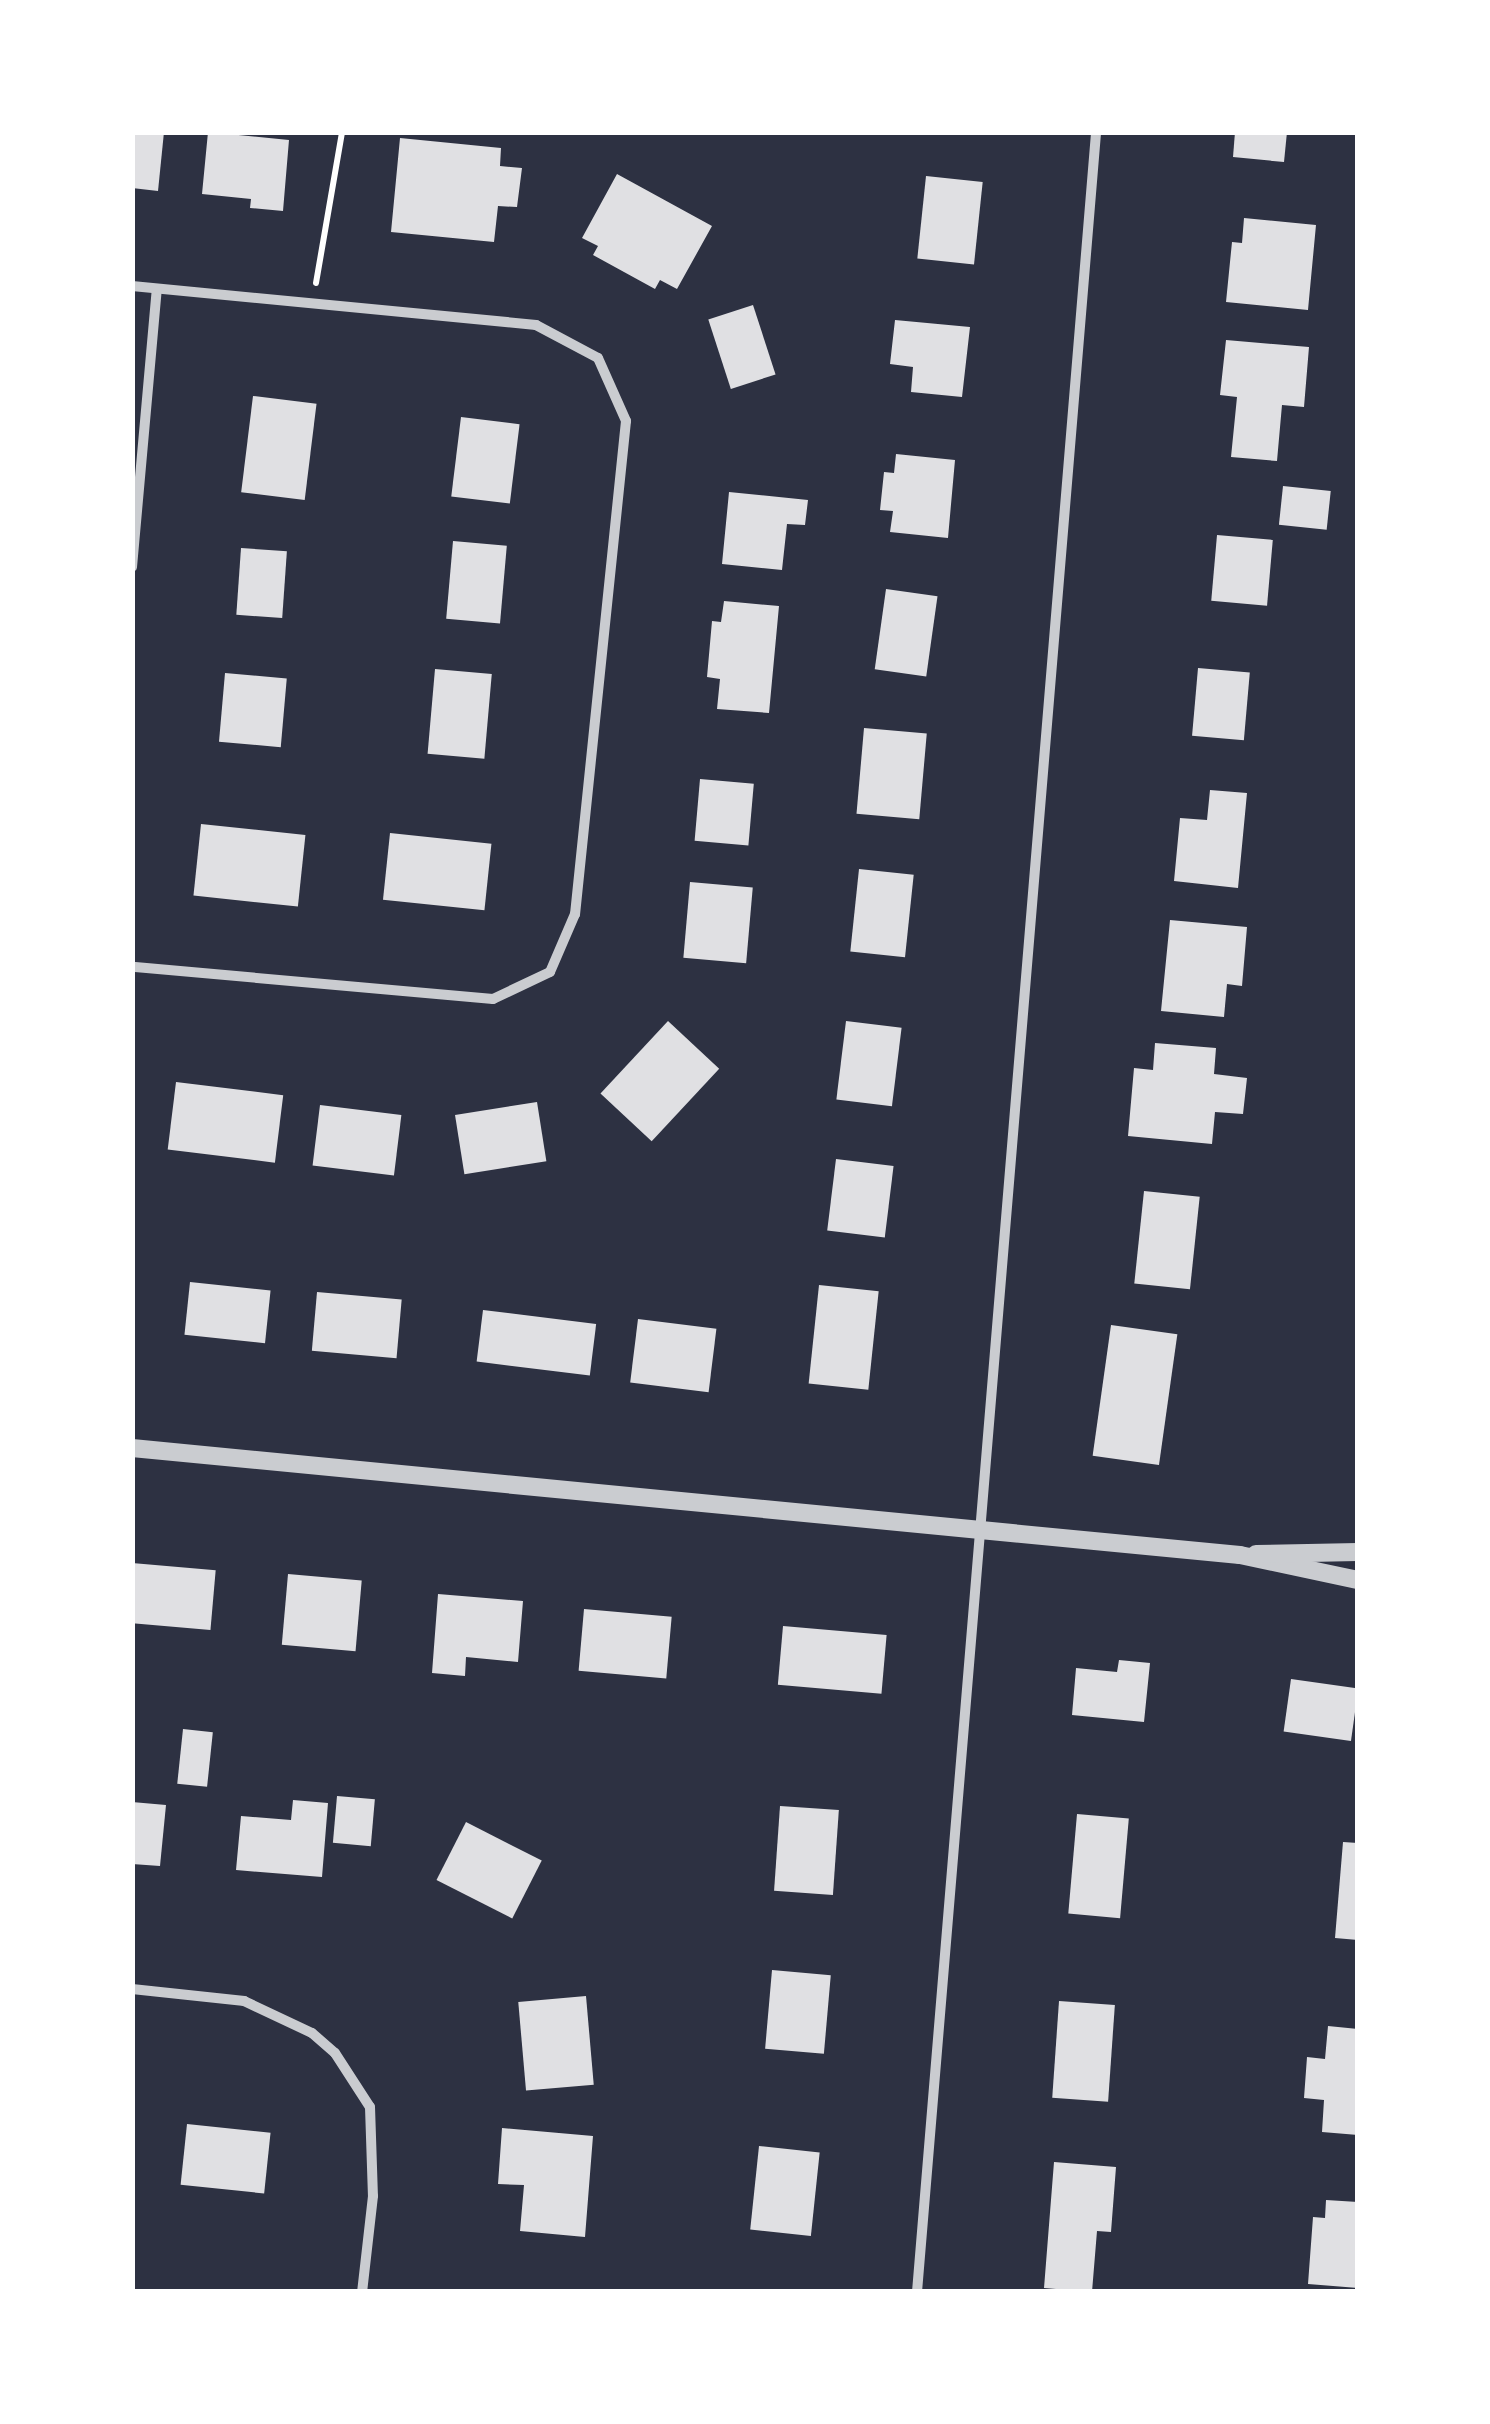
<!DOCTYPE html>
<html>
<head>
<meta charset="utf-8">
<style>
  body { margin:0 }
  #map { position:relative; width:1490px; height:2424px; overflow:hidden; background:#2d3142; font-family:"PT Sans",sans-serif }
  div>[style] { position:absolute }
  .building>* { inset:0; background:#e0e0e3; transform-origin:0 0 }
  .path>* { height:6px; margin:-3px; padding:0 3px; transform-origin:3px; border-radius:3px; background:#fff }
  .minor>* { height:10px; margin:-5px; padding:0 5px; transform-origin:5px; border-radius:5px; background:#caccd0 }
  .tertiary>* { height:18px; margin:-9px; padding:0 9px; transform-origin:9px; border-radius:9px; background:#caccd0 }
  span { translate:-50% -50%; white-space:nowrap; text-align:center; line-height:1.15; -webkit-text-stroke:10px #fff; paint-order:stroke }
  .frame { position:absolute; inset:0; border:135px solid #fff; pointer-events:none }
</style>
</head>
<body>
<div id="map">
  <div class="building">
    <i style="clip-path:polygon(132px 132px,164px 132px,158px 191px,132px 188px)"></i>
    <i style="clip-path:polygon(208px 132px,289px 140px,283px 211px,250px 208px,251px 199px,202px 194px)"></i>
    <i style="clip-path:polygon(1235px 132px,1287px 132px,1284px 162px,1233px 157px)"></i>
    <i style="clip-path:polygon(400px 138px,501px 148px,500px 166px,522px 168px,517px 207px,498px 206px,494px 242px,391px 232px)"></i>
    <i style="clip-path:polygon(617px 174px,712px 226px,677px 289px,660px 280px,655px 289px,593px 255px,598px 246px,582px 238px)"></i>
    <i style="left:926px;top:176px;width:57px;height:83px;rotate:6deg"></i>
    <i style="clip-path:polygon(1244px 218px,1316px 225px,1308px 310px,1226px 302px,1232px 242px,1242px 243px)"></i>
    <i style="left:753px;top:305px;width:73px;height:47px;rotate:72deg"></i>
    <i style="clip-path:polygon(895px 320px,970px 327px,962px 397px,911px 392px,913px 367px,890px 364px)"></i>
    <i style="clip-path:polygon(1226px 340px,1309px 347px,1304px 407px,1282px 405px,1277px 461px,1231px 457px,1237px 397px,1220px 395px)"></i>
    <i style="left:253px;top:396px;width:64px;height:97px;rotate:7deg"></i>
    <i style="left:461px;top:417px;width:59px;height:80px;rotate:7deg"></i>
    <i style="clip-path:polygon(896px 454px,955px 460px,948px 538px,890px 532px,893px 511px,880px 510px,884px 472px,894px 473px)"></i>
    <i style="left:1283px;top:486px;width:48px;height:39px;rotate:6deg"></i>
    <i style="clip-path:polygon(729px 492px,808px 500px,805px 525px,787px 524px,782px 570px,722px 564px)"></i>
    <i style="left:1217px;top:535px;width:56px;height:66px;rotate:5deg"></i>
    <i style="left:453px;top:541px;width:54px;height:78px;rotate:5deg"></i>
    <i style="left:241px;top:548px;width:46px;height:67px;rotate:4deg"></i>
    <i style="left:886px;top:589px;width:52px;height:81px;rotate:8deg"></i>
    <i style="clip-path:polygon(724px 601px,779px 606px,769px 713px,717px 709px,720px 679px,707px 677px,712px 621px,721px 622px)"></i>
    <i style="left:1198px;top:668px;width:52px;height:68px;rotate:5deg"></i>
    <i style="left:435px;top:669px;width:57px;height:85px;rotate:5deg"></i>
    <i style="left:225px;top:673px;width:62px;height:69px;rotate:5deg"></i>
    <i style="left:864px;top:728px;width:63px;height:86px;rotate:5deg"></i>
    <i style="left:700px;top:779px;width:54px;height:62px;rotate:5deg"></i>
    <i style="clip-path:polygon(1210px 790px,1247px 793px,1238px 888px,1174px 881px,1180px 818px,1207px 820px)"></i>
    <i style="left:201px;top:824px;width:105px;height:72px;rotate:6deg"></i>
    <i style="left:390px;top:833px;width:102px;height:67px;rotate:6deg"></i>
    <i style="left:859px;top:869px;width:55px;height:83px;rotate:6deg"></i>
    <i style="left:690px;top:882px;width:63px;height:76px;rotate:5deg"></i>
    <i style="clip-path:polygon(1170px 920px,1247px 927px,1242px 986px,1227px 984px,1224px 1017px,1161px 1011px)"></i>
    <i style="left:668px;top:1021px;width:70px;height:99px;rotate:43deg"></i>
    <i style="left:846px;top:1021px;width:56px;height:79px;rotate:7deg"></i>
    <i style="clip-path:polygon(1155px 1043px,1216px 1048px,1214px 1074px,1247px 1078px,1243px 1114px,1215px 1112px,1212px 1144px,1128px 1136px,1134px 1068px,1153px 1070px)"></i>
    <i style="left:176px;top:1082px;width:108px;height:68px;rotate:7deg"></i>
    <i style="left:537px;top:1102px;width:60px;height:83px;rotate:81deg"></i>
    <i style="left:320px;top:1105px;width:82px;height:61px;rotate:7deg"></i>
    <i style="left:836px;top:1159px;width:58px;height:72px;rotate:7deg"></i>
    <i style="left:1144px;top:1191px;width:56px;height:93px;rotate:6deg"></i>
    <i style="left:190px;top:1282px;width:81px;height:53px;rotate:6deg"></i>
    <i style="left:819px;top:1285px;width:60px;height:99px;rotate:6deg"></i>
    <i style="left:317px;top:1292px;width:85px;height:59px;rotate:5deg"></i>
    <i style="left:483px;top:1310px;width:114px;height:52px;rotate:7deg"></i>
    <i style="left:638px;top:1319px;width:79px;height:64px;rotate:7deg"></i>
    <i style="left:1111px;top:1325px;width:67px;height:132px;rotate:8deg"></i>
    <i style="left:132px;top:1563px;width:84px;height:60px;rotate:5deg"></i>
    <i style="left:288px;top:1574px;width:74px;height:71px;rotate:5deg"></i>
    <i style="clip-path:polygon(438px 1594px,523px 1601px,518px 1662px,466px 1657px,465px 1676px,432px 1673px)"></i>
    <i style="left:584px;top:1609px;width:88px;height:62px;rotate:5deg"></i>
    <i style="left:783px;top:1626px;width:104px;height:59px;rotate:5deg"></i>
    <i style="clip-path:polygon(1119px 1660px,1150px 1663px,1144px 1722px,1072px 1715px,1076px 1668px,1117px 1672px)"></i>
    <i style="left:1291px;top:1679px;width:68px;height:53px;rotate:8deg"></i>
    <i style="left:183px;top:1729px;width:30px;height:55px;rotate:6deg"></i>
    <i style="left:337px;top:1796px;width:38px;height:47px;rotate:5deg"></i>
    <i style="clip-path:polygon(293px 1800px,328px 1803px,322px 1877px,236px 1870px,241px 1816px,291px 1820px)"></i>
    <i style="clip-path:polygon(132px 1802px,166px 1805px,160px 1866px,132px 1864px)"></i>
    <i style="left:780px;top:1806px;width:59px;height:85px;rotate:4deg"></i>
    <i style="left:1077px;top:1814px;width:52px;height:100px;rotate:5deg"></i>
    <i style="left:466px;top:1822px;width:85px;height:65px;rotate:27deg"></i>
    <i style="clip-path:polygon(1343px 1842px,1358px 1843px,1358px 1940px,1335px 1938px)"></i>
    <i style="left:772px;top:1970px;width:59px;height:79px;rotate:5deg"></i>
    <i style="left:586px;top:1996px;width:89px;height:68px;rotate:85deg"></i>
    <i style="left:1059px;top:2001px;width:56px;height:97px;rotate:4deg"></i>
    <i style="clip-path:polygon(1328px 2026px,1358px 2029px,1358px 2135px,1322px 2132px,1324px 2100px,1304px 2098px,1307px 2057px,1325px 2059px)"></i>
    <i style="left:187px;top:2124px;width:84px;height:61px;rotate:6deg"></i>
    <i style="clip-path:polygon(502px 2128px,593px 2136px,585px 2237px,520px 2231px,524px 2185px,498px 2184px)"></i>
    <i style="left:759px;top:2146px;width:61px;height:84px;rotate:6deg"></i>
    <i style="clip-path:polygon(1054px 2162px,1116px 2167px,1111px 2232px,1097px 2231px,1092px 2292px,1044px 2288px)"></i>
    <i style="clip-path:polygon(1326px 2200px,1358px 2202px,1358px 2288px,1308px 2284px,1313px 2217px,1325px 2218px)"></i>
  </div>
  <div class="path">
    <i style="left:316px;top:283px;width:153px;rotate:-80.2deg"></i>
  </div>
  <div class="minor">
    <i style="left:132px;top:286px;width:406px;rotate:5.5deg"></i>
    <i style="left:536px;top:325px;width:70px;rotate:28deg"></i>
    <i style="left:598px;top:358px;width:69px;rotate:66deg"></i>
    <i style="left:626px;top:421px;width:496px;rotate:95.9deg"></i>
    <i style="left:575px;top:914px;width:63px;rotate:113.3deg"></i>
    <i style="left:550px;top:972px;width:63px;rotate:154.7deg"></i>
    <i style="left:493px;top:999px;width:362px;rotate:-174.9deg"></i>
    <i style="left:132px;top:567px;width:279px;rotate:-84.9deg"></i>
    <i style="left:132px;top:1989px;width:113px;rotate:6.1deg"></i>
    <i style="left:244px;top:2001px;width:75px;rotate:25.2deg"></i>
    <i style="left:312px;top:2033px;width:30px;rotate:41deg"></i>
    <i style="left:335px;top:2053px;width:64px;rotate:57.1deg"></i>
    <i style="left:370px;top:2107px;width:89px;rotate:88.1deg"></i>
    <i style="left:373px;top:2196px;width:97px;rotate:96.5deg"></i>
    <i style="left:917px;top:2292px;width:2167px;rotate:-85.26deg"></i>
  </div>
  <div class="tertiary">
    <i style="left:132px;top:1448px;width:1113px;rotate:5.52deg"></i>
    <i style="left:1240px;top:1555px;width:121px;rotate:12deg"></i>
    <i style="left:1256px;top:1554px;width:102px;rotate:-1.1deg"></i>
  </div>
  <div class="frame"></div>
</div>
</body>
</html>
